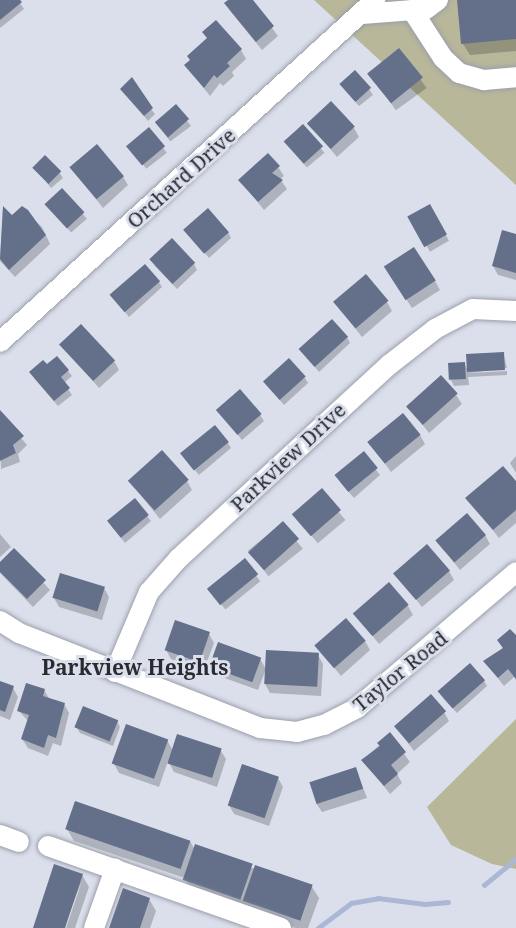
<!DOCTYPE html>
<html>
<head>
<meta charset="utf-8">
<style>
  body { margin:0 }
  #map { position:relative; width:516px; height:928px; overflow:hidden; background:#dadfeb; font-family:"Noto Serif",serif }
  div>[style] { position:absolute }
  .green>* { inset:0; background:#b8b79a }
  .shadow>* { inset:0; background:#0003; transform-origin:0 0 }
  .stream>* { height:4.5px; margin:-2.25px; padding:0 2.25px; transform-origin:2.25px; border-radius:2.25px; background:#abb8d5 }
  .building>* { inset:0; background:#64708a; transform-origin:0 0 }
  .roads { filter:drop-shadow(0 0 2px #9a9faa) drop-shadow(0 0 2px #9a9faa) }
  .minor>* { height:20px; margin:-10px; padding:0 10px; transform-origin:10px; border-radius:10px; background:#fff }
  span { translate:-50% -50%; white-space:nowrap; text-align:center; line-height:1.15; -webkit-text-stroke:6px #dadfeb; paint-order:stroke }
  .street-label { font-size:20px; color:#292b30 }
  .neighbourhood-label { font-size:21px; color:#292b30; font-weight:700 }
</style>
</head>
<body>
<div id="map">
  <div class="green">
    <i style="clip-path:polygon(314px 0,516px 0,516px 185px)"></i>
    <i style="clip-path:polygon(516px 719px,516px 869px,492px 864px,451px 845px,427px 807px)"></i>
  </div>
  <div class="shadow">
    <i style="clip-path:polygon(0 0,18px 0,24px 9px,0 28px)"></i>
    <i style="clip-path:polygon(231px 0,251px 0,278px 36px,262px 50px,231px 12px,226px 4px)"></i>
    <i style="clip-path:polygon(458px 0,516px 0,516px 51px,470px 55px,463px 44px)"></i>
    <i style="clip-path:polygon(241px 50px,246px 59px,232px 72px,234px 76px,223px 86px,220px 83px,210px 96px,186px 66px)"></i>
    <i style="left:399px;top:50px;width:47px;height:38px;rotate:54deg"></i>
    <i style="clip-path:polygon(122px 89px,151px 109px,155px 114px,148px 121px)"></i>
    <i style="clip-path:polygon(369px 89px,373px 95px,359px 106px,345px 90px)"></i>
    <i style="left:176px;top:106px;width:25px;height:26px;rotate:53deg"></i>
    <i style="clip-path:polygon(309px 124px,354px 128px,359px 137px,337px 157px)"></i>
    <i style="left:302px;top:126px;width:35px;height:23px;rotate:50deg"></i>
    <i style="left:149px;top:130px;width:29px;height:26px;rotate:52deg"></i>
    <i style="clip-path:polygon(34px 167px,59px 172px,63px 178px,51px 188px)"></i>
    <i style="clip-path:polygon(278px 167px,284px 176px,280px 179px,287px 189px,264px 210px,240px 180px)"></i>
    <i style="clip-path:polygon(72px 168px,123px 177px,128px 185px,103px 208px)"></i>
    <i style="left:62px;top:190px;width:38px;height:21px;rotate:49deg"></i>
    <i style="left:429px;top:206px;width:40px;height:22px;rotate:60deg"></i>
    <i style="clip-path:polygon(3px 208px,12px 218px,22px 209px,42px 227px,50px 244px,15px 277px,0 261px)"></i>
    <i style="clip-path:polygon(186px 230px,228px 232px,231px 238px,209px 258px)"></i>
    <i style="clip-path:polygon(516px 236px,516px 280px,498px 275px,493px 266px)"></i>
    <i style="clip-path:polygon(194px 264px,197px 270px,177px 289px,154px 265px)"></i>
    <i style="clip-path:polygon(391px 276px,435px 281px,440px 290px,412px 308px)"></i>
    <i style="clip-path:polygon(159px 282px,162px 287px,129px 317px,112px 296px)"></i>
    <i style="clip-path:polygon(335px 302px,387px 302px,392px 311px,362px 337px)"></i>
    <i style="clip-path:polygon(347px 337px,350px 343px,319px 372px,301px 350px)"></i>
    <i style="clip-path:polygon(61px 344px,114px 361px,119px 370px,99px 388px)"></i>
    <i style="clip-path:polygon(503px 353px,507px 368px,469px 373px,507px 371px,507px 375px,468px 377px,469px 385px,454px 386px,451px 380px,464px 363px,468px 370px)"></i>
    <i style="clip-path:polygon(68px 371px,72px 376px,64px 383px,72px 395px,58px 406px,34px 378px)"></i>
    <i style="clip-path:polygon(305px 378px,308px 383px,284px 405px,269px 388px)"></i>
    <i style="clip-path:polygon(456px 395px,462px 404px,429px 433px,408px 406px)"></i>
    <i style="clip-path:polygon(218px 410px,260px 415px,264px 421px,242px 440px)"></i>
    <i style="clip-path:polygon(0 413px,27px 445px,18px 454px,20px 462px,1px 469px)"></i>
    <i style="clip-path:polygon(420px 435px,425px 444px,391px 472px,370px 443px)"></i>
    <i style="clip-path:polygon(228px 443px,231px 448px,199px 475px,185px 459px)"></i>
    <i style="clip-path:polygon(363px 453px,380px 475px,354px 498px,340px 482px)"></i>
    <i style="clip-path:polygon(516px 456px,516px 473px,510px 463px)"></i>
    <i style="clip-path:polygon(187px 481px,192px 490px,160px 519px,130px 482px)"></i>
    <i style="clip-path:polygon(516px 483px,516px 523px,499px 538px,467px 498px)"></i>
    <i style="left:321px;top:491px;width:38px;height:36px;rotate:50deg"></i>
    <i style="clip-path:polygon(135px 500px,151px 521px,125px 543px,112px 527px)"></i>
    <i style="left:282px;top:523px;width:33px;height:44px;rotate:51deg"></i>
    <i style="clip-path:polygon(0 534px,11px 547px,0 557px)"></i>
    <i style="clip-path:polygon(485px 535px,490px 544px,460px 570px,437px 541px)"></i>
    <i style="clip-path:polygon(14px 550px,50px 590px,33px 607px,0 573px,0 564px)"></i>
    <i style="left:244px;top:561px;width:26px;height:45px;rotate:51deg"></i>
    <i style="clip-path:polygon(449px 571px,454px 580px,422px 607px,396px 574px)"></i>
    <i style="clip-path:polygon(104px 588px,109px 597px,102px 620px,59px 607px,54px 598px)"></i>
    <i style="clip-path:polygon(408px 606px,413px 615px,379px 644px,355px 614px)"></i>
    <i style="clip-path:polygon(209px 634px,214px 643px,204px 670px,171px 659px,166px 650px)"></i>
    <i style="clip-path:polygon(516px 637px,516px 680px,514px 677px,504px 686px,485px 662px,504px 650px,499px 641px)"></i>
    <i style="clip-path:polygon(365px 641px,370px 650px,341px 676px,317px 647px)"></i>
    <i style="clip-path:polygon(318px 655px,323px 664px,321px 696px,270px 693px,265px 684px)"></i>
    <i style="clip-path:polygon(260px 659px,266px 669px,258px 690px,216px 675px,211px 666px)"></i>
    <i style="clip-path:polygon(484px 681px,487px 686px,457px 713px,443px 698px)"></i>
    <i style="clip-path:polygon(0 683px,13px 688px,18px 697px,10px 720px,0 716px)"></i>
    <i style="clip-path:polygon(44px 690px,50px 700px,64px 704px,69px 713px,61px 746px,53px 743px,48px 756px,28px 748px,22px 739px,28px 721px,19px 711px)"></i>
    <i style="clip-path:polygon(444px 712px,449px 721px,414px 751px,395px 726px)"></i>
    <i style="clip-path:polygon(117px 721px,120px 727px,113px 746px,80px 733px,77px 728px)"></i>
    <i style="clip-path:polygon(390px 735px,410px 762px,397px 774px,402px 783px,390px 794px,363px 760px)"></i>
    <i style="clip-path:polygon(167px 740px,173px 751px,221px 751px,226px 759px,217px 787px,174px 772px,168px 761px,159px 787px,119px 773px,114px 764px)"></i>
    <i style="clip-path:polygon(356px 769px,367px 798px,322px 812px,316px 803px)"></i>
    <i style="clip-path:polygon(278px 778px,283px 787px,269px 826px,234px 814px,229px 805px)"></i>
    <i style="clip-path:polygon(67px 829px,190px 841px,195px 850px,312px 887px,319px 898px,308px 928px,296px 928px,191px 891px,185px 878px,74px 841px)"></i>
    <i style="clip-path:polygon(82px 875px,89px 887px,75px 928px,66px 928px,82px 881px,63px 928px,34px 928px)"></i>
    <i style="clip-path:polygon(149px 899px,156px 911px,150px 928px,111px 928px)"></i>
  </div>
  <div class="stream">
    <i style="left:484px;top:885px;width:41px;rotate:-39.1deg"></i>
    <i style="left:318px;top:928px;width:41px;rotate:-37.1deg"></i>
    <i style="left:351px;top:903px;width:27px;rotate:-10deg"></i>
    <i style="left:378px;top:898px;width:47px;rotate:7.3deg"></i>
    <i style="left:425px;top:904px;width:23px;rotate:-5deg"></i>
  </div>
  <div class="building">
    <i style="clip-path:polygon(0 0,20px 0,22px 2px,0 20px)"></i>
    <i style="clip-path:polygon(228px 0,253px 0,274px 26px,256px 42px,224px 3px)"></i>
    <i style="clip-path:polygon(457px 0,516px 0,516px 39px,461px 44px)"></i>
    <i style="clip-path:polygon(216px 20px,242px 49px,227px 63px,230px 66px,217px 78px,214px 75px,204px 88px,184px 65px,190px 60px,187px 56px,207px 38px,202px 32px)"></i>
    <i style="left:399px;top:48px;width:38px;height:41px;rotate:51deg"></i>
    <i style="left:355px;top:70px;width:24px;height:21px;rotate:48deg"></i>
    <i style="clip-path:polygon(132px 77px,153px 108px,144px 116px,120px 89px)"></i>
    <i style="left:331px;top:101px;width:35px;height:33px;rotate:47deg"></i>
    <i style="left:176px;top:104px;width:20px;height:28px;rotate:49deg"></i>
    <i style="left:303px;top:124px;width:30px;height:26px;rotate:48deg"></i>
    <i style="left:149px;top:127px;width:25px;height:30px;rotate:50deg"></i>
    <i style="left:97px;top:144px;width:42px;height:36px;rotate:50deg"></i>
    <i style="clip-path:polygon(268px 153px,280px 166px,272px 173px,283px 180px,258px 202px,238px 180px)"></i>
    <i style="left:45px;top:155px;width:23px;height:18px;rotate:45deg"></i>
    <i style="left:62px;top:188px;width:33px;height:24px;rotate:47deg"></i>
    <i style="left:430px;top:204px;width:35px;height:26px;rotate:61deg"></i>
    <i style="clip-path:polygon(3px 206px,12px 215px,22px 206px,28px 210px,46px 235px,9px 270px,0 259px)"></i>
    <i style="left:208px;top:208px;width:32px;height:33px;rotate:49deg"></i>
    <i style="clip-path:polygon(502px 230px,516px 234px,516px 273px,492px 266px)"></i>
    <i style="left:172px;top:238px;width:34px;height:31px;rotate:47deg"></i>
    <i style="left:414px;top:247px;width:40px;height:36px;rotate:57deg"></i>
    <i style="left:145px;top:264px;width:23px;height:47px;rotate:49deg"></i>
    <i style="left:366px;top:274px;width:35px;height:43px;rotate:50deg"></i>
    <i style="left:332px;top:319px;width:24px;height:45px;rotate:48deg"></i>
    <i style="left:81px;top:324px;width:50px;height:30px;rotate:47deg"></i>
    <i style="left:504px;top:352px;width:18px;height:38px;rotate:87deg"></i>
    <i style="clip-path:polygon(57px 356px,69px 370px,61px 377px,70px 388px,54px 401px,29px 372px,43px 360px,47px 364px)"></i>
    <i style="left:289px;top:358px;width:25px;height:35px;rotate:48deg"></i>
    <i style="left:465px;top:362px;width:17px;height:17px;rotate:87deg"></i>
    <i style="left:441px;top:375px;width:25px;height:47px;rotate:48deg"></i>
    <i style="left:240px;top:389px;width:33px;height:32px;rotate:49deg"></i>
    <i style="clip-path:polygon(0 410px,24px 436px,13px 445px,16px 453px,0 461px)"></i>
    <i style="left:403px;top:413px;width:28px;height:46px;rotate:51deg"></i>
    <i style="left:215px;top:425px;width:22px;height:45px;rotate:51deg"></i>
    <i style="left:162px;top:450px;width:40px;height:46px;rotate:48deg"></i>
    <i style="left:364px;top:451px;width:22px;height:38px;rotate:51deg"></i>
    <i style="clip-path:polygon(503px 466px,516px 481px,516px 510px,493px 530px,465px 498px)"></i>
    <i style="left:322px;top:488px;width:29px;height:40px;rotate:49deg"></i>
    <i style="left:135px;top:498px;width:22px;height:36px;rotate:51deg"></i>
    <i style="left:467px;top:513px;width:29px;height:42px;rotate:49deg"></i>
    <i style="left:283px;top:521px;width:24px;height:47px;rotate:48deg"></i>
    <i style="left:427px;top:544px;width:35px;height:45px;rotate:49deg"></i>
    <i style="clip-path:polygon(14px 548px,46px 580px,27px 599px,0 572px,0 562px)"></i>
    <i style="left:245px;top:558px;width:21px;height:49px;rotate:51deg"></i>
    <i style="left:60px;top:573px;width:47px;height:26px;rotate:17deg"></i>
    <i style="left:389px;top:582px;width:30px;height:48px;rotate:49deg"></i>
    <i style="left:346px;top:618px;width:30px;height:42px;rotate:49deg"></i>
    <i style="left:175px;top:620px;width:37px;height:32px;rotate:19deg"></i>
    <i style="clip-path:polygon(510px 629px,516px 635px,516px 679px,508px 669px,498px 678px,483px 661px,503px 648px,497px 640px)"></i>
    <i style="left:218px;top:642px;width:46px;height:26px;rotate:20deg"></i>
    <i style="left:266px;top:650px;width:53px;height:34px;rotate:3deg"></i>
    <i style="left:470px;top:663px;width:23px;height:43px;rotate:49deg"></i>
    <i style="clip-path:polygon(0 681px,14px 686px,5px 712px,0 710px)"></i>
    <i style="clip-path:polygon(26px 683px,45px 689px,43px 696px,65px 703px,56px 738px,48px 735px,44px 748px,21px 739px,29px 715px,17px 711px)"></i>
    <i style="left:431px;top:694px;width:23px;height:49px;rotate:49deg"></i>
    <i style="left:83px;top:706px;width:38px;height:23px;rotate:22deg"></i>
    <i style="left:126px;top:724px;width:45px;height:42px;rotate:20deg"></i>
    <i style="clip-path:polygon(390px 732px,406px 752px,391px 765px,398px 774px,384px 786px,361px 760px,380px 746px,377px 743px)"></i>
    <i style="left:177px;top:734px;width:47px;height:31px;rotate:18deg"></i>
    <i style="left:242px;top:764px;width:39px;height:44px;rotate:19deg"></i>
    <i style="left:356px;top:767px;width:23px;height:49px;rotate:72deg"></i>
    <i style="left:75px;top:801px;width:122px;height:30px;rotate:19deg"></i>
    <i style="left:195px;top:844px;width:61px;height:38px;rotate:19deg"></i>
    <i style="clip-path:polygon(54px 864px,83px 874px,65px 928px,33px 928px)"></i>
    <i style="left:255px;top:865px;width:61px;height:38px;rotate:19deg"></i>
    <i style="clip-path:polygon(123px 888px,150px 898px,140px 928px,109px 928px)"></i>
  </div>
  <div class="roads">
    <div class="minor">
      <i style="left:412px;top:10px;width:57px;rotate:57.1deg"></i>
      <i style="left:443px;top:58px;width:22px;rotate:43deg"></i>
      <i style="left:459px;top:73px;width:26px;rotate:16deg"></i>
      <i style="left:484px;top:80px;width:32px;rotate:-5deg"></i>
      <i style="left:362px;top:14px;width:64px;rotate:-4.5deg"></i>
      <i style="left:426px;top:9px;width:15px;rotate:-37deg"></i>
      <i style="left:0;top:342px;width:508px;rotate:-42.36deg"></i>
      <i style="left:0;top:621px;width:22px;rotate:32deg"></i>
      <i style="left:19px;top:633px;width:259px;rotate:21.5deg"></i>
      <i style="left:260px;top:728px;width:37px;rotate:6deg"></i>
      <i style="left:297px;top:732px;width:28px;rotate:-15deg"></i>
      <i style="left:324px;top:725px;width:37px;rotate:-27deg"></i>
      <i style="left:357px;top:708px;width:209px;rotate:-40.5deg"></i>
      <i style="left:115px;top:672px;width:87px;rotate:-67deg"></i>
      <i style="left:149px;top:592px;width:45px;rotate:-48.6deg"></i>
      <i style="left:179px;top:558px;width:285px;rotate:-42.6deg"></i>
      <i style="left:389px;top:365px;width:58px;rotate:-38deg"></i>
      <i style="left:435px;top:329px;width:43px;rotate:-27.8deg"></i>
      <i style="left:473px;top:309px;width:43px;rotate:2.7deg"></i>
      <i style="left:0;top:835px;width:20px;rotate:20deg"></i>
      <i style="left:48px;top:846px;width:247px;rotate:19.4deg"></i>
      <i style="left:94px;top:928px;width:63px;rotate:-70.4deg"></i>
    </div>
  </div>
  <div class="street-label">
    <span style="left:181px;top:178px;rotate:-42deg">Orchard Drive</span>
    <span style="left:288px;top:457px;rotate:-43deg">Parkview Drive</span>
    <span style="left:400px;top:671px;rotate:-39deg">Taylor Road</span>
  </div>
  <div class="neighbourhood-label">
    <span style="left:135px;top:667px">Parkview Heights</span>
  </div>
</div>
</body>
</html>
